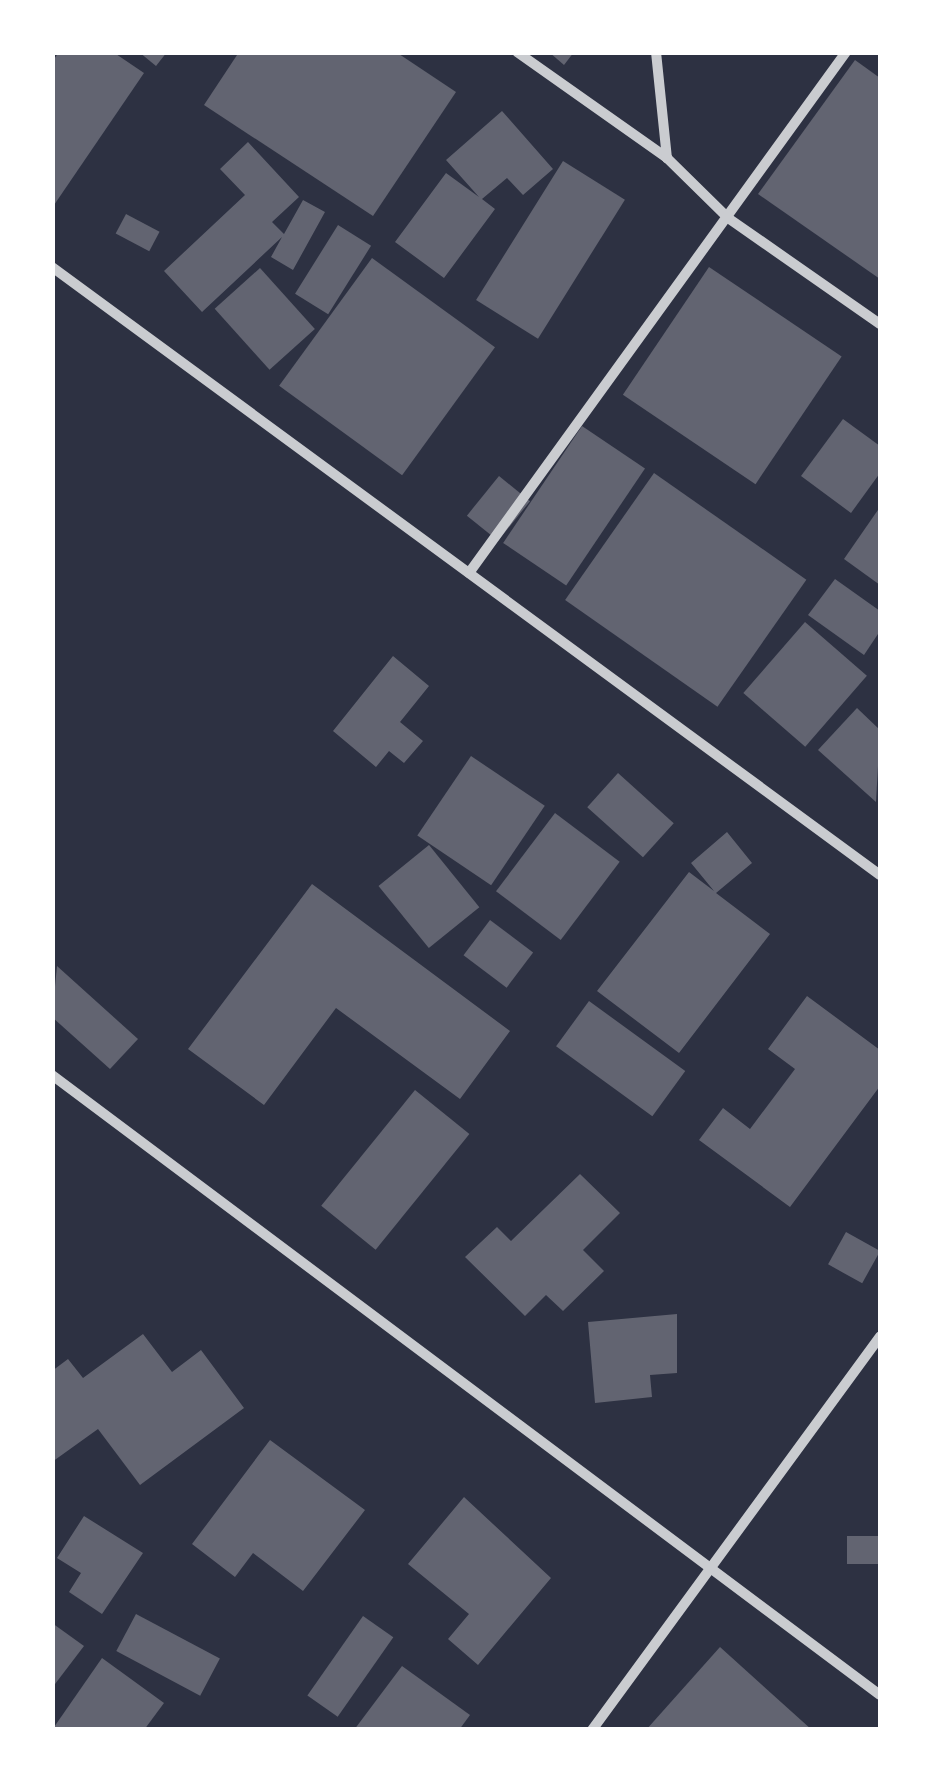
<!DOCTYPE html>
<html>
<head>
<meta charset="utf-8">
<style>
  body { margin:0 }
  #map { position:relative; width:933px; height:1782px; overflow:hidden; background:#2d3142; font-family:"Varela Round",sans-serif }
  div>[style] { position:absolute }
  .building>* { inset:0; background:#626471; transform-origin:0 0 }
  .minor>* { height:10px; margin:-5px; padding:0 5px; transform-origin:5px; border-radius:5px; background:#caccd0 }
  span { translate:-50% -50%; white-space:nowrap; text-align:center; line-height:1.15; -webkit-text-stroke:9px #fff; paint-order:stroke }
  .frame { position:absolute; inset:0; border:55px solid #fff; pointer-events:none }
</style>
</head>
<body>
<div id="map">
  <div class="building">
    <i style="clip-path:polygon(59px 52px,113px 52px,144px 73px,52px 208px,52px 62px)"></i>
    <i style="clip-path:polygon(139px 52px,167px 52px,156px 66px)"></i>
    <i style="clip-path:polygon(239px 52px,396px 52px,456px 92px,373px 216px,204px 105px)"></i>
    <i style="clip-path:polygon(549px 52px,574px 52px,564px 65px)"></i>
    <i style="clip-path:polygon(855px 60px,880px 78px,880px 279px,758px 194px)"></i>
    <i style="clip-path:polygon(502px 111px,553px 169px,523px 195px,507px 178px,482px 199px,495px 209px,444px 278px,395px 242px,446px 173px,479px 197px,446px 160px)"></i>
    <i style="clip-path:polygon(248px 142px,299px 197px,272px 222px,284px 234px,303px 200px,325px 212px,293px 270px,271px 257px,282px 237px,202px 312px,164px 271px,245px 195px,220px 169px)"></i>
    <i style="left:563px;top:161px;width:73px;height:164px;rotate:32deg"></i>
    <i style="left:126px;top:214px;width:38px;height:22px;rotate:28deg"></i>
    <i style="left:338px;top:225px;width:39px;height:81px;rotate:32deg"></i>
    <i style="left:372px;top:258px;width:152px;height:158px;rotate:36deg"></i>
    <i style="left:709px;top:267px;width:160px;height:154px;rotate:34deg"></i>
    <i style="left:260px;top:268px;width:82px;height:61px;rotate:48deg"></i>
    <i style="clip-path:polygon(843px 419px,880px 446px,880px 473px,851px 513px,801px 476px)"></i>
    <i style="left:582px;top:426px;width:76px;height:141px;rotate:34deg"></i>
    <i style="left:654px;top:473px;width:186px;height:155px;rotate:35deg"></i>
    <i style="left:499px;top:476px;width:40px;height:51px;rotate:39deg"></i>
    <i style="clip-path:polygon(880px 507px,880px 585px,844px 559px)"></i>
    <i style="clip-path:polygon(835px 579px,880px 611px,880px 631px,864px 655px,808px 615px)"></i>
    <i style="left:805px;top:622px;width:82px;height:94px;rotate:41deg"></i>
    <i style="clip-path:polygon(393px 656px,429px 686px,400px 722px,423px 741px,404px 763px,389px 751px,376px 767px,333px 731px)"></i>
    <i style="clip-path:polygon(857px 708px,880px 730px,876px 802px,818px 750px)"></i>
    <i style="left:471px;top:756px;width:89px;height:96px;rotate:34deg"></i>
    <i style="left:618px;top:773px;width:75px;height:46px;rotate:42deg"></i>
    <i style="left:555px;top:813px;width:81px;height:98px;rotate:37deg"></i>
    <i style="clip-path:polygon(727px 832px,752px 863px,716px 893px,770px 934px,679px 1053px,597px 991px,689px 872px,714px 891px,691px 863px)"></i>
    <i style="left:429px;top:845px;width:80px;height:65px;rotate:51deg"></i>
    <i style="clip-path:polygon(312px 884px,510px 1031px,460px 1099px,336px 1008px,264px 1105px,188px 1049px)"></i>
    <i style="left:490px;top:920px;width:54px;height:44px;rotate:37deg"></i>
    <i style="clip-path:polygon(57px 966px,138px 1039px,110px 1069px,52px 1017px)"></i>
    <i style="clip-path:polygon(807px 996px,880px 1050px,880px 1086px,790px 1207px,699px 1140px,723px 1108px,750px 1129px,795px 1069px,768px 1049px)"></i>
    <i style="left:589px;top:1001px;width:119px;height:56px;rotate:36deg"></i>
    <i style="left:415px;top:1090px;width:70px;height:149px;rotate:39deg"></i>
    <i style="clip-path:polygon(580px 1174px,620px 1213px,583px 1250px,604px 1271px,563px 1311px,546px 1295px,525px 1316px,465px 1257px,497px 1227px,511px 1241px)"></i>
    <i style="left:846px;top:1232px;width:39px;height:37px;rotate:29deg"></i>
    <i style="clip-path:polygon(677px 1314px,677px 1373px,650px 1375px,652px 1397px,595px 1403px,588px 1322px)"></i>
    <i style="clip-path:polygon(143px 1334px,172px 1372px,201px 1350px,244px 1408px,140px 1485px,98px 1429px,52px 1462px,52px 1371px,68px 1359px,83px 1378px)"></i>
    <i style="clip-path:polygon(270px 1440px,365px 1510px,303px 1591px,253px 1553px,235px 1577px,192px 1544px)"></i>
    <i style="clip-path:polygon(464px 1497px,551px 1578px,478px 1665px,448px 1639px,469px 1614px,408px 1564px)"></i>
    <i style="clip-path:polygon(84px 1516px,143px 1553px,102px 1614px,69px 1592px,81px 1573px,57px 1558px)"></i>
    <i style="left:847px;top:1536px;width:33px;height:28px"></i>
    <i style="left:136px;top:1614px;width:95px;height:42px;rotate:28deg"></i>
    <i style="left:363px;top:1616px;width:37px;height:97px;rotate:35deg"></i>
    <i style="clip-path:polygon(52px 1623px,84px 1646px,52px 1688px)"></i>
    <i style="clip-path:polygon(720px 1647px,812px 1730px,646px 1730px)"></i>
    <i style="clip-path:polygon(102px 1658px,164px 1703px,144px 1730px,52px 1730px)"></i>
    <i style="clip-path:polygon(402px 1666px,470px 1715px,459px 1730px,354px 1730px)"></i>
  </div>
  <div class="minor">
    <i style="left:517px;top:52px;width:184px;rotate:35.2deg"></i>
    <i style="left:667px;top:158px;width:86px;rotate:44.5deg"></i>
    <i style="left:728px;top:218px;width:185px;rotate:34.9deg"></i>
    <i style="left:656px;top:52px;width:107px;rotate:84.1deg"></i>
    <i style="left:52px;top:267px;width:1027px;rotate:36.29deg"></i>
    <i style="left:469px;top:573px;width:643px;rotate:-54.11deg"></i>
    <i style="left:52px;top:1075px;width:1034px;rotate:36.83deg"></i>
    <i style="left:592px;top:1730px;width:488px;rotate:-53.8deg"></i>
  </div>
  <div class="frame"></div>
</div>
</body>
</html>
